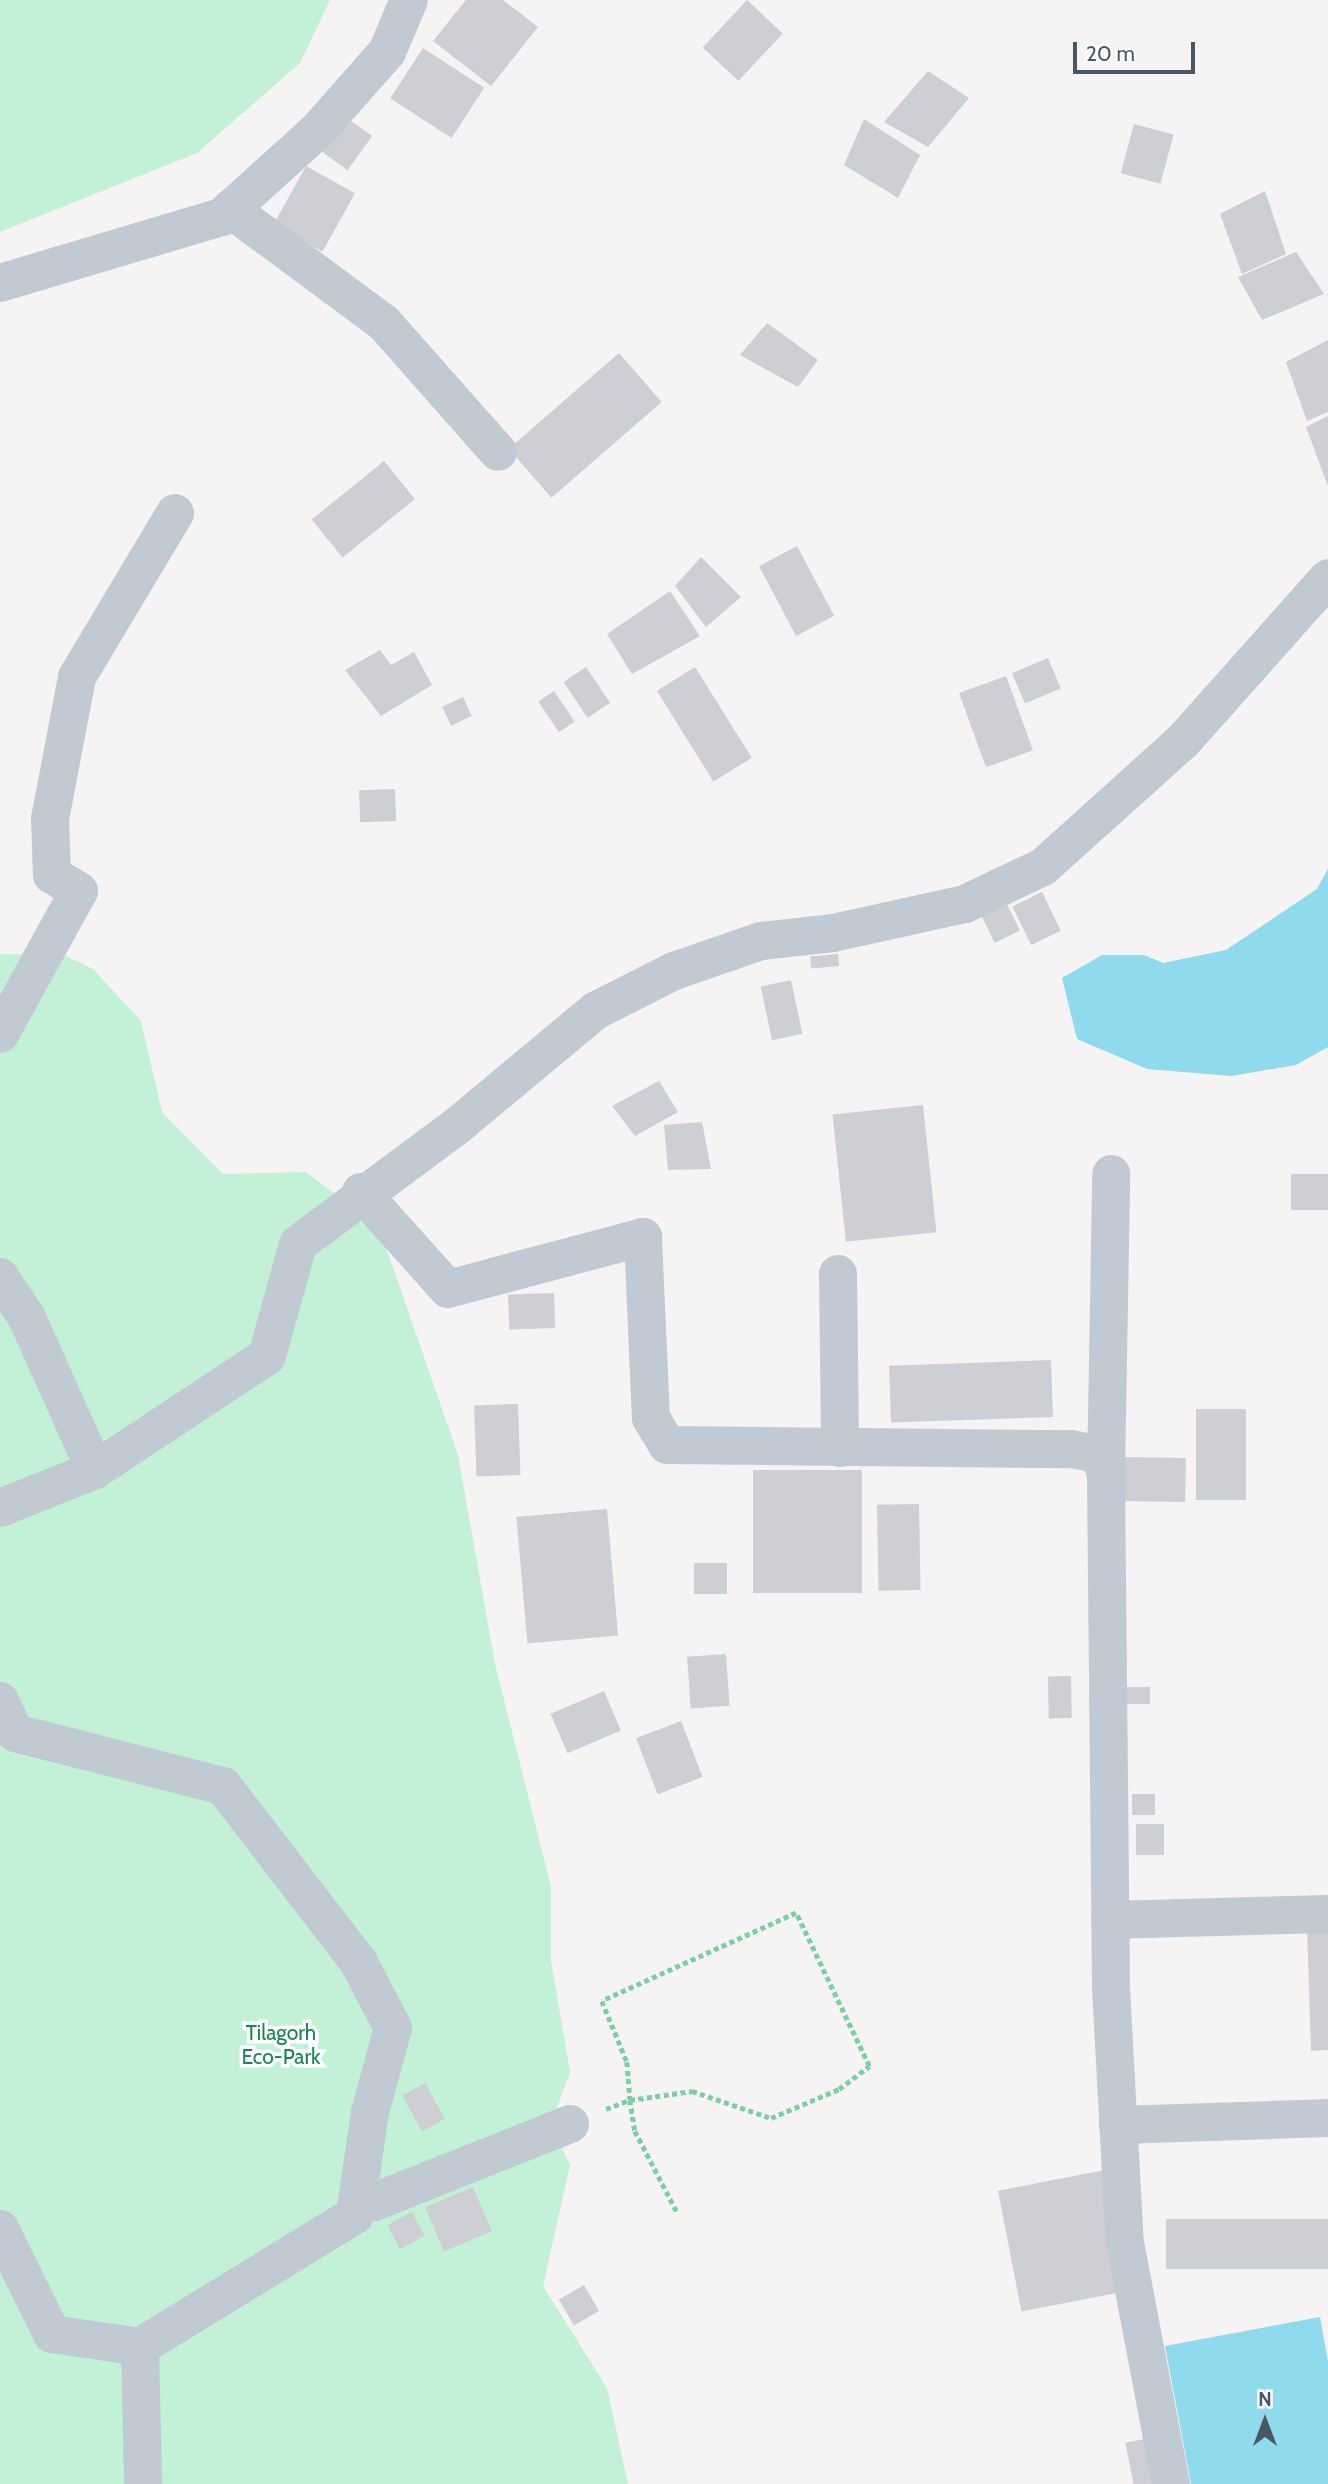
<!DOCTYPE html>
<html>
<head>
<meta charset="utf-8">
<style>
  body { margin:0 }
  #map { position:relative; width:1328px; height:2484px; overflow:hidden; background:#f5f3f3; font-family:Cabin,sans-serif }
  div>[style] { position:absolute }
  .green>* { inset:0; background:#c3f1d5 }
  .water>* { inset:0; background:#90daee }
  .building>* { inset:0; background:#cdcfd5; transform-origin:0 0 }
  .path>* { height:4.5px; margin-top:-2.25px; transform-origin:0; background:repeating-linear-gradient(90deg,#7ad0a6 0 5px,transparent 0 8.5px) }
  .minor>* { height:38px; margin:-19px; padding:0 19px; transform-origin:19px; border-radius:19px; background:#c1cad2 }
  span { translate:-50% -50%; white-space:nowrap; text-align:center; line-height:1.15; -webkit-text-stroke:7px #fff; paint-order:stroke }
  .park-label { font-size:21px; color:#17864f }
  .north { position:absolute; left:1230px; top:2386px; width:70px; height:70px; -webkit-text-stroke:5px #fff; paint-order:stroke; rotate:0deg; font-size:19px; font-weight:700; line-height:28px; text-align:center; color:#4a5661 }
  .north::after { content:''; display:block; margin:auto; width:24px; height:32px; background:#4a5661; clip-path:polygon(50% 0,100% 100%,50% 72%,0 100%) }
  .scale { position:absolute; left:1073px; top:42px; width:122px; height:32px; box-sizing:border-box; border:4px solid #4a5661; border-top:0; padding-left:9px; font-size:21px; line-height:24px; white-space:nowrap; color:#4a5661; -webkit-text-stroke:5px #fff; paint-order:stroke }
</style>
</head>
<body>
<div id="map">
  <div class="green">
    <i style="clip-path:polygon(0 0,330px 0,300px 63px,197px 153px,0 232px)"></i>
    <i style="clip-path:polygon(0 954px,64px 955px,93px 969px,141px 1021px,162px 1112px,223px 1174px,306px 1172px,379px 1227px,458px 1455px,495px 1664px,551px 1887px,551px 1961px,570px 2072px,551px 2124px,570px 2165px,543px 2286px,607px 2388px,628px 2484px,0 2484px)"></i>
  </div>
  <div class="water">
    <i style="clip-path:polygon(1328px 869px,1328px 1047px,1296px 1065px,1231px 1076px,1147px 1069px,1077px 1039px,1062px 978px,1102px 955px,1144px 955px,1163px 963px,1226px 950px,1317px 889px)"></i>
    <i style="clip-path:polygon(1320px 2317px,1328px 2361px,1328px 2484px,1191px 2484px,1165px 2346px)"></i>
  </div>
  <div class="building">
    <i style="clip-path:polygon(466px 0,503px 0,538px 27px,491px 86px,433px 41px)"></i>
    <i style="left:747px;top:0;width:49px;height:65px;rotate:43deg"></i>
    <i style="left:423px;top:48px;width:73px;height:60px;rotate:33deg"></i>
    <i style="clip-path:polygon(928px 71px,969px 98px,928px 147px,884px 122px)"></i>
    <i style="left:347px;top:118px;width:31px;height:42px;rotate:36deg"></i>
    <i style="clip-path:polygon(864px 119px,920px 155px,898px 198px,844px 165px)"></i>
    <i style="left:1134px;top:124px;width:41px;height:51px;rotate:15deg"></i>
    <i style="left:306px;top:166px;width:56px;height:67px;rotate:29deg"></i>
    <i style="clip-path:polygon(1265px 191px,1286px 254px,1242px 274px,1220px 214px)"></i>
    <i style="clip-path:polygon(1296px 252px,1324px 294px,1262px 320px,1238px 277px)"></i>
    <i style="clip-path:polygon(767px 323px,818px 360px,798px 387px,740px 355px)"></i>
    <i style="clip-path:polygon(1328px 340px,1328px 412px,1307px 421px,1286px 362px)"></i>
    <i style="left:619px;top:353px;width:65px;height:146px;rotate:49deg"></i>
    <i style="clip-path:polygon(1328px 416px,1328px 486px,1306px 427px)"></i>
    <i style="left:384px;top:461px;width:49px;height:93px;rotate:51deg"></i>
    <i style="left:797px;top:546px;width:79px;height:43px;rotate:62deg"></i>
    <i style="clip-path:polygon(701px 557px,741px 597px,706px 627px,675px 586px)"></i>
    <i style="clip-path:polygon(670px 591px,700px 636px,632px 674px,607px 634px)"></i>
    <i style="clip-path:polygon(380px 650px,391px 665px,414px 652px,432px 685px,381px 716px,345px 670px)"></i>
    <i style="left:1048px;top:658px;width:33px;height:39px;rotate:67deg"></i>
    <i style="left:586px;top:667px;width:43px;height:27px;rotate:56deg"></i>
    <i style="left:695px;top:667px;width:107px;height:45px;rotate:58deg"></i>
    <i style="left:1006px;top:676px;width:79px;height:50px;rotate:70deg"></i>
    <i style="left:554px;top:691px;width:37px;height:19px;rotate:56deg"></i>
    <i style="left:463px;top:697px;width:21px;height:23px;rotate:65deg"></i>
    <i style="left:395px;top:789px;width:32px;height:36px;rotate:88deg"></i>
    <i style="left:1042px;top:892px;width:43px;height:33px;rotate:64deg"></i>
    <i style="left:1005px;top:900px;width:34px;height:28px;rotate:64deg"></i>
    <i style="left:838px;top:954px;width:12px;height:28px;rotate:85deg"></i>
    <i style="left:791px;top:980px;width:55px;height:31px;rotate:78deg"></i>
    <i style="clip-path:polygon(659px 1081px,678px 1112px,635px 1136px,612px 1106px)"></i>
    <i style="left:923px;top:1105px;width:128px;height:91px;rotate:84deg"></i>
    <i style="clip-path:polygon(702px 1122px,711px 1169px,668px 1170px,664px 1125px)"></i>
    <i style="left:1328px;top:1174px;width:36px;height:37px;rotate:90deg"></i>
    <i style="left:554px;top:1293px;width:35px;height:46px;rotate:88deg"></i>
    <i style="left:1051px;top:1360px;width:57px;height:162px;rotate:88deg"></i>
    <i style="left:518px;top:1404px;width:71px;height:44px;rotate:88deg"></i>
    <i style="left:1246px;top:1409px;width:91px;height:50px;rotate:90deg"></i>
    <i style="left:1123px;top:1457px;width:63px;height:44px;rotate:1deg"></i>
    <i style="left:753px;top:1470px;width:109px;height:123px"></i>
    <i style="left:919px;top:1504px;width:86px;height:42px;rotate:89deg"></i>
    <i style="left:607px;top:1509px;width:127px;height:91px;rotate:85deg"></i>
    <i style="left:727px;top:1563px;width:31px;height:33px;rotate:90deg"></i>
    <i style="left:726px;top:1654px;width:52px;height:39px;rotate:86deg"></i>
    <i style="left:1071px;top:1676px;width:42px;height:23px;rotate:89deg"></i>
    <i style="left:1122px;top:1687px;width:28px;height:17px"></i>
    <i style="left:604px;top:1691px;width:43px;height:58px;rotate:67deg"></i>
    <i style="left:681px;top:1721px;width:60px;height:48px;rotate:69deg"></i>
    <i style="left:1132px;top:1794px;width:23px;height:21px"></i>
    <i style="left:1136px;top:1824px;width:28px;height:31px"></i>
    <i style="clip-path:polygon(1307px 1927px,1328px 1927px,1328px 2050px,1311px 2051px)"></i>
    <i style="left:425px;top:2083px;width:41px;height:26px;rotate:61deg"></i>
    <i style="left:1105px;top:2170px;width:123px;height:109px;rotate:79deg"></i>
    <i style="left:473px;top:2187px;width:48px;height:52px;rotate:67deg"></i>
    <i style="left:412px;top:2212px;width:27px;height:28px;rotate:62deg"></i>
    <i style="left:1328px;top:2219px;width:50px;height:162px;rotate:90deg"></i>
    <i style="left:584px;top:2285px;width:30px;height:29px;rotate:60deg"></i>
    <i style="left:1150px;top:2438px;width:47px;height:25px;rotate:79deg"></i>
  </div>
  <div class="path">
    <i style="left:606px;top:2109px;width:26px;rotate:-21deg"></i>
    <i style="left:630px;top:2100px;width:63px;rotate:-8.3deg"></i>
    <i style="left:692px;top:2091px;width:83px;rotate:18.9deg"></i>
    <i style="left:771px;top:2118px;width:74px;rotate:-23.1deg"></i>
    <i style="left:839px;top:2089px;width:38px;rotate:-37deg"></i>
    <i style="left:869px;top:2066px;width:170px;rotate:-115.5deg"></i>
    <i style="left:796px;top:1913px;width:213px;rotate:155.6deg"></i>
    <i style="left:602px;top:2001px;width:66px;rotate:67.7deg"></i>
    <i style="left:627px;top:2062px;width:38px;rotate:85deg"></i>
    <i style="left:630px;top:2100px;width:31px;rotate:81deg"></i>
    <i style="left:635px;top:2131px;width:93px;rotate:62.6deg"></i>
  </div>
  <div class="minor">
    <i style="left:230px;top:209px;width:192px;rotate:36.5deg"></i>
    <i style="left:384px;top:323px;width:172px;rotate:48.5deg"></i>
    <i style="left:0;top:283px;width:232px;rotate:-16.6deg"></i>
    <i style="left:222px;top:217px;width:128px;rotate:-42.2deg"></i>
    <i style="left:317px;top:131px;width:106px;rotate:-48.5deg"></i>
    <i style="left:387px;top:52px;width:56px;rotate:-67.1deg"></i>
    <i style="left:0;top:1034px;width:163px;rotate:-61.1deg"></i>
    <i style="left:79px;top:891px;width:31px;rotate:-149deg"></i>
    <i style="left:52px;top:875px;width:56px;rotate:-92deg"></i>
    <i style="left:50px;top:819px;width:145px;rotate:-79.2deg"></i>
    <i style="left:77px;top:677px;width:191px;rotate:-59.1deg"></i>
    <i style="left:361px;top:1192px;width:130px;rotate:48.1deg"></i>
    <i style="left:448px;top:1289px;width:202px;rotate:-14.9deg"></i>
    <i style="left:643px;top:1237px;width:181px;rotate:87.5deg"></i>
    <i style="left:651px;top:1418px;width:31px;rotate:59deg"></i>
    <i style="left:667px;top:1445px;width:405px;rotate:0.6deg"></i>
    <i style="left:1072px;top:1449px;width:29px;rotate:12deg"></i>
    <i style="left:1100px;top:1455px;width:21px;rotate:73deg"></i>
    <i style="left:1106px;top:1475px;width:513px;rotate:89.44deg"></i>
    <i style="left:1111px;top:1988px;width:255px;rotate:86.9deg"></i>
    <i style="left:1125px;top:2243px;width:245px;rotate:79.2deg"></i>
    <i style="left:838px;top:1274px;width:174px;rotate:89.3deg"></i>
    <i style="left:0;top:1277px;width:49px;rotate:56.6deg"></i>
    <i style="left:27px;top:1318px;width:167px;rotate:65.9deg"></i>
    <i style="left:95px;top:1470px;width:206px;rotate:-33.5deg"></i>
    <i style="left:267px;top:1356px;width:116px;rotate:-74.5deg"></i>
    <i style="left:298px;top:1244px;width:198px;rotate:-36.6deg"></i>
    <i style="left:457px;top:1126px;width:180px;rotate:-39.8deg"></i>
    <i style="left:595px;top:1011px;width:89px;rotate:-26.9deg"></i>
    <i style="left:674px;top:971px;width:92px;rotate:-19deg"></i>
    <i style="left:761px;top:941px;width:72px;rotate:-6.3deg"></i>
    <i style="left:833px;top:933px;width:135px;rotate:-12.4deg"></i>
    <i style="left:965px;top:904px;width:86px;rotate:-25.4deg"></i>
    <i style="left:1043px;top:867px;width:188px;rotate:-42deg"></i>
    <i style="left:1183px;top:741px;width:218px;rotate:-48.3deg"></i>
    <i style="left:1106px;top:1475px;width:301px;rotate:-89deg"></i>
    <i style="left:0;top:1508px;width:102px;rotate:-21.8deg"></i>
    <i style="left:0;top:1701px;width:35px;rotate:65deg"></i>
    <i style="left:15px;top:1733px;width:215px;rotate:14.3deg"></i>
    <i style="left:223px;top:1786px;width:221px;rotate:52.4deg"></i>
    <i style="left:358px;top:1961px;width:76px;rotate:62.4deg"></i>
    <i style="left:393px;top:2028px;width:87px;rotate:105.3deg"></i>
    <i style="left:370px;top:2112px;width:104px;rotate:98.3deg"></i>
    <i style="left:355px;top:2215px;width:252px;rotate:148.5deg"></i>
    <i style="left:1110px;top:1920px;width:218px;rotate:-1.6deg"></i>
    <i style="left:1118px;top:2125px;width:210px;rotate:-1.9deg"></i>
    <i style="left:359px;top:2185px;width:23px;rotate:49deg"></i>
    <i style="left:374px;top:2202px;width:211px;rotate:-21.7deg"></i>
    <i style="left:0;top:2229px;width:117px;rotate:63.7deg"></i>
    <i style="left:52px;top:2334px;width:89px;rotate:8.4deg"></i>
    <i style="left:140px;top:2347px;width:137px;rotate:88.7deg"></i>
  </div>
  <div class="park-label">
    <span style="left:281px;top:2045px">Tilagorh<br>Eco-Park</span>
  </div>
  <div class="north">N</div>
  <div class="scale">20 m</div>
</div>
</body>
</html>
